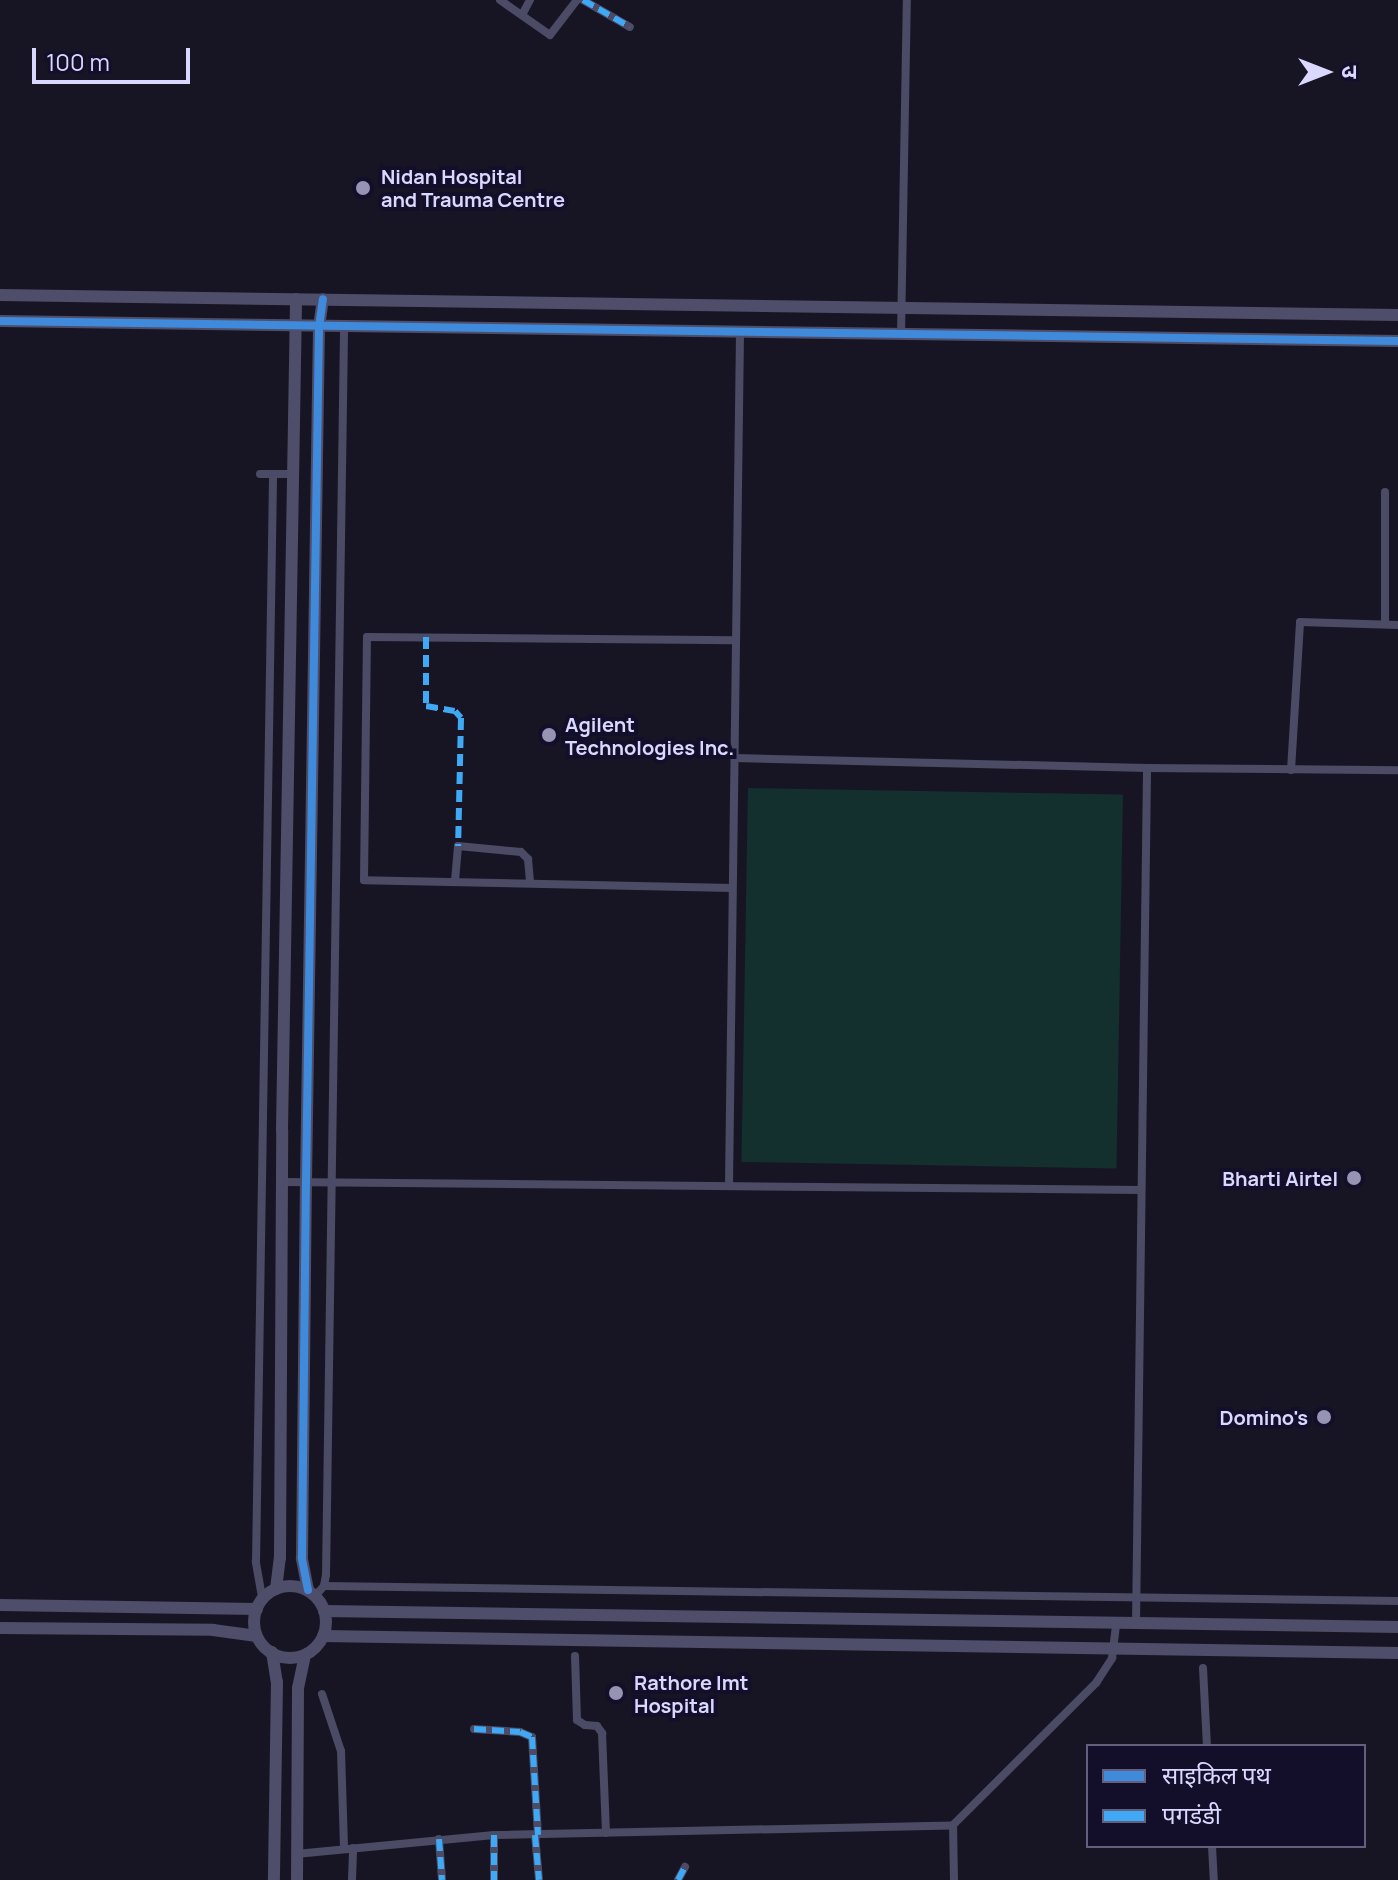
<!DOCTYPE html>
<html>
<head>
<meta charset="utf-8">
<style>
  body { margin:0 }
  #map { position:relative; width:1398px; height:1880px; overflow:hidden; background:#171524; font-family:Manrope,"Noto Sans Devanagari",sans-serif }
  div>[style] { position:absolute }
  .green>* { inset:0; background:#13302f; transform-origin:0 0 }
  .street>* { height:8px; margin:-4px; padding:0 4px; transform-origin:4px; border-radius:4px; background:#4b4b65 }
  .secondary>* { height:12px; margin:-6px; padding:0 6px; transform-origin:6px; border-radius:6px; background:#4e4e6b }
  .secondary>.ring { margin:-6px; padding:0; box-sizing:content-box; background:none; border:12px solid #4e4e6b; border-radius:50% }
  .quiet>* { height:6px; margin-top:-3px; transform-origin:0; background:repeating-linear-gradient(90deg,#3fa9f5 0 12px,transparent 0 18px) }
  .cycleway>* { height:8px; margin:-4px; padding:0 4px; transform-origin:4px; border-radius:4px; background:#408adc }
  .dots>* { width:22px; height:22px; translate:-50% -50%; box-sizing:border-box; border:4px solid #130f2a; border-radius:50% }
  span { translate:-50% -50%; white-space:nowrap; text-align:center; line-height:1.15; -webkit-text-stroke:8px #130f2a; paint-order:stroke }
  .poi-label { font-size:20px; color:#dbd8ff; font-weight:700 }
  .left { translate:0 -50%; text-align:left }
  .right { translate:-100% -50%; text-align:right }
  .legend { position:absolute; left:1086px; top:1744px; width:280px; height:104px; box-sizing:border-box; background:#130f2a; border:2px solid #635f7f; margin:0; padding:10px 14px; list-style:none; font-size:24px; color:#dbd8ff }
  .legend li { display:flex; align-items:center; gap:16px; height:40px }
  .legend b { width:40px; border:2px solid #635f7f }
  .north { position:absolute; left:1286px; top:32px; width:80px; height:80px; -webkit-text-stroke:6px #130f2a; paint-order:stroke; rotate:90deg; font-size:22px; font-weight:700; line-height:32px; text-align:center; color:#dbd8ff }
  .north::after { content:''; display:block; margin:auto; width:28px; height:36px; background:#dbd8ff; clip-path:polygon(50% 0,100% 100%,50% 72%,0 100%) }
  .scale { position:absolute; left:32px; top:48px; width:158px; height:36px; box-sizing:border-box; border:4px solid #dbd8ff; border-top:0; padding-left:10px; font-size:24px; line-height:28px; white-space:nowrap; color:#dbd8ff; -webkit-text-stroke:6px #130f2a; paint-order:stroke }
</style>
</head>
<body>
<div id="map">
  <div class="green">
    <i style="left:748px;top:788px;width:375px;height:374px;rotate:1deg"></i>
  </div>
  <div class="street">
    <i style="left:500px;top:0;width:61px;rotate:35deg"></i>
    <i style="left:550px;top:35px;width:44px;rotate:-52.4deg"></i>
    <i style="left:583px;top:0;width:54px;rotate:29.9deg"></i>
    <i style="left:522px;top:15px;width:17px;rotate:-62deg"></i>
    <i style="left:901px;top:335px;width:335px;rotate:-89deg"></i>
    <i style="left:260px;top:474px;width:32px"></i>
    <i style="left:1385px;top:624px;width:132px;rotate:-90deg"></i>
    <i style="left:735px;top:758px;width:412px;rotate:1.4deg"></i>
    <i style="left:1147px;top:768px;width:251px;rotate:0.5deg"></i>
    <i style="left:1291px;top:770px;width:148px;rotate:-86.5deg"></i>
    <i style="left:1300px;top:622px;width:98px;rotate:1.8deg"></i>
    <i style="left:455px;top:881px;width:35px;rotate:-85deg"></i>
    <i style="left:458px;top:846px;width:63px;rotate:5.4deg"></i>
    <i style="left:521px;top:852px;width:10px;rotate:45deg"></i>
    <i style="left:528px;top:859px;width:23px;rotate:85deg"></i>
    <i style="left:732px;top:888px;width:368px;rotate:-178.8deg"></i>
    <i style="left:364px;top:880px;width:243px;rotate:-89.3deg"></i>
    <i style="left:367px;top:637px;width:369px;rotate:0.5deg"></i>
    <i style="left:282px;top:1182px;width:859px;rotate:0.53deg"></i>
    <i style="left:729px;top:1185px;width:852px;rotate:-89.26deg"></i>
    <i style="left:324px;top:1586px;width:1074px;rotate:0.8deg"></i>
    <i style="left:315px;top:1596px;width:13px;rotate:-48deg"></i>
    <i style="left:324px;top:1586px;width:11px;rotate:-80deg"></i>
    <i style="left:326px;top:1575px;width:1247px;rotate:-89.17deg"></i>
    <i style="left:262px;top:1597px;width:36px;rotate:-100deg"></i>
    <i style="left:256px;top:1562px;width:1088px;rotate:-89.1deg"></i>
    <i style="left:1136px;top:1624px;width:856px;rotate:-89.26deg"></i>
    <i style="left:575px;top:1656px;width:64px;rotate:88.2deg"></i>
    <i style="left:577px;top:1720px;width:9px;rotate:32deg"></i>
    <i style="left:585px;top:1725px;width:12px;rotate:5deg"></i>
    <i style="left:597px;top:1726px;width:9px;rotate:54deg"></i>
    <i style="left:602px;top:1733px;width:100px;rotate:87.7deg"></i>
    <i style="left:1203px;top:1668px;width:78px;rotate:87.1deg"></i>
    <i style="left:322px;top:1694px;width:60px;rotate:71.6deg"></i>
    <i style="left:341px;top:1751px;width:98px;rotate:88.2deg"></i>
    <i style="left:474px;top:1729px;width:46px;rotate:3.7deg"></i>
    <i style="left:520px;top:1732px;width:13px;rotate:23deg"></i>
    <i style="left:532px;top:1737px;width:98px;rotate:86.5deg"></i>
    <i style="left:494px;top:1835px;width:45px;rotate:90deg"></i>
    <i style="left:535px;top:1835px;width:45px;rotate:84.9deg"></i>
    <i style="left:439px;top:1839px;width:41px;rotate:85.8deg"></i>
    <i style="left:1212px;top:1846px;width:34px;rotate:87deg"></i>
    <i style="left:296px;top:1854px;width:199px;rotate:-5.5deg"></i>
    <i style="left:494px;top:1835px;width:459px;rotate:-1.2deg"></i>
    <i style="left:352px;top:1880px;width:32px;rotate:-88deg"></i>
    <i style="left:678px;top:1880px;width:15px;rotate:-62deg"></i>
    <i style="left:954px;top:1880px;width:55px;rotate:-91deg"></i>
    <i style="left:953px;top:1825px;width:202px;rotate:-44.8deg"></i>
    <i style="left:1096px;top:1683px;width:30px;rotate:-57deg"></i>
    <i style="left:1112px;top:1658px;width:34px;rotate:-83deg"></i>
  </div>
  <div class="secondary">
    <i style="left:0;top:295px;width:1398px;rotate:0.82deg"></i>
    <i style="left:0;top:321px;width:1398px;rotate:0.82deg"></i>
    <i class="ring" style="left:254px;top:1586px;width:60px;height:60px"></i>
    <i style="left:276px;top:1589px;width:31px;rotate:-83deg"></i>
    <i style="left:280px;top:1558px;width:428px;rotate:-89.7deg"></i>
    <i style="left:282px;top:1130px;width:831px;rotate:-89.03deg"></i>
    <i style="left:308px;top:1590px;width:33px;rotate:-101deg"></i>
    <i style="left:302px;top:1558px;width:376px;rotate:-89.4deg"></i>
    <i style="left:306px;top:1182px;width:855px;rotate:-89.13deg"></i>
    <i style="left:319px;top:327px;width:28px;rotate:-82deg"></i>
    <i style="left:0;top:1605px;width:257px;rotate:0.9deg"></i>
    <i style="left:324px;top:1611px;width:1074px;rotate:0.85deg"></i>
    <i style="left:0;top:1628px;width:213px;rotate:0.5deg"></i>
    <i style="left:213px;top:1630px;width:44px;rotate:7.8deg"></i>
    <i style="left:323px;top:1636px;width:1075px;rotate:0.91deg"></i>
    <i style="left:272px;top:1652px;width:30px;rotate:81deg"></i>
    <i style="left:277px;top:1682px;width:198px;rotate:90.9deg"></i>
    <i style="left:297px;top:1880px;width:192px;rotate:-89.7deg"></i>
    <i style="left:298px;top:1688px;width:34px;rotate:-78deg"></i>
  </div>
  <div class="quiet">
    <i style="left:583px;top:0;width:54px;rotate:29.9deg"></i>
    <i style="left:426px;top:637px;width:69px;rotate:90deg"></i>
    <i style="left:426px;top:706px;width:29px;rotate:10deg"></i>
    <i style="left:455px;top:711px;width:9px;rotate:49deg"></i>
    <i style="left:461px;top:718px;width:128px;rotate:91.3deg"></i>
    <i style="left:474px;top:1729px;width:46px;rotate:3.7deg"></i>
    <i style="left:520px;top:1732px;width:13px;rotate:23deg"></i>
    <i style="left:532px;top:1737px;width:98px;rotate:86.5deg"></i>
    <i style="left:494px;top:1835px;width:45px;rotate:90deg"></i>
    <i style="left:535px;top:1835px;width:45px;rotate:84.9deg"></i>
    <i style="left:439px;top:1839px;width:41px;rotate:85.8deg"></i>
    <i style="left:678px;top:1880px;width:15px;rotate:-62deg"></i>
  </div>
  <div class="cycleway">
    <i style="left:0;top:321px;width:1398px;rotate:0.82deg"></i>
    <i style="left:308px;top:1590px;width:33px;rotate:-101deg"></i>
    <i style="left:302px;top:1558px;width:376px;rotate:-89.4deg"></i>
    <i style="left:306px;top:1182px;width:855px;rotate:-89.13deg"></i>
    <i style="left:319px;top:327px;width:28px;rotate:-82deg"></i>
  </div>
  <div class="dots">
    <i style="left:363px;top:188px;background:#9694b2"></i>
    <i style="left:549px;top:735px;background:#9694b2"></i>
    <i style="left:1354px;top:1178px;background:#9694b2"></i>
    <i style="left:1324px;top:1417px;background:#9694b2"></i>
    <i style="left:616px;top:1693px;background:#9694b2"></i>
  </div>
  <div class="poi-label">
    <span class="left" style="left:381px;top:188px">Nidan Hospital<br>and Trauma Centre</span>
    <span class="left" style="left:565px;top:736px">Agilent<br>Technologies Inc.</span>
    <span class="right" style="left:1338px;top:1178px">Bharti Airtel</span>
    <span class="right" style="left:1308px;top:1417px">Domino's</span>
    <span class="left" style="left:634px;top:1694px">Rathore Imt<br>Hospital</span>
  </div>
  <ul class="legend">
  <li><b style="height:10px;background:#408adc"></b>साइकिल पथ</li>
  <li><b style="height:10px;background:#3fa9f5"></b>पगडंडी</li>
  </ul>
  <div class="north">उ</div>
  <div class="scale">100 m</div>
</div>
</body>
</html>
